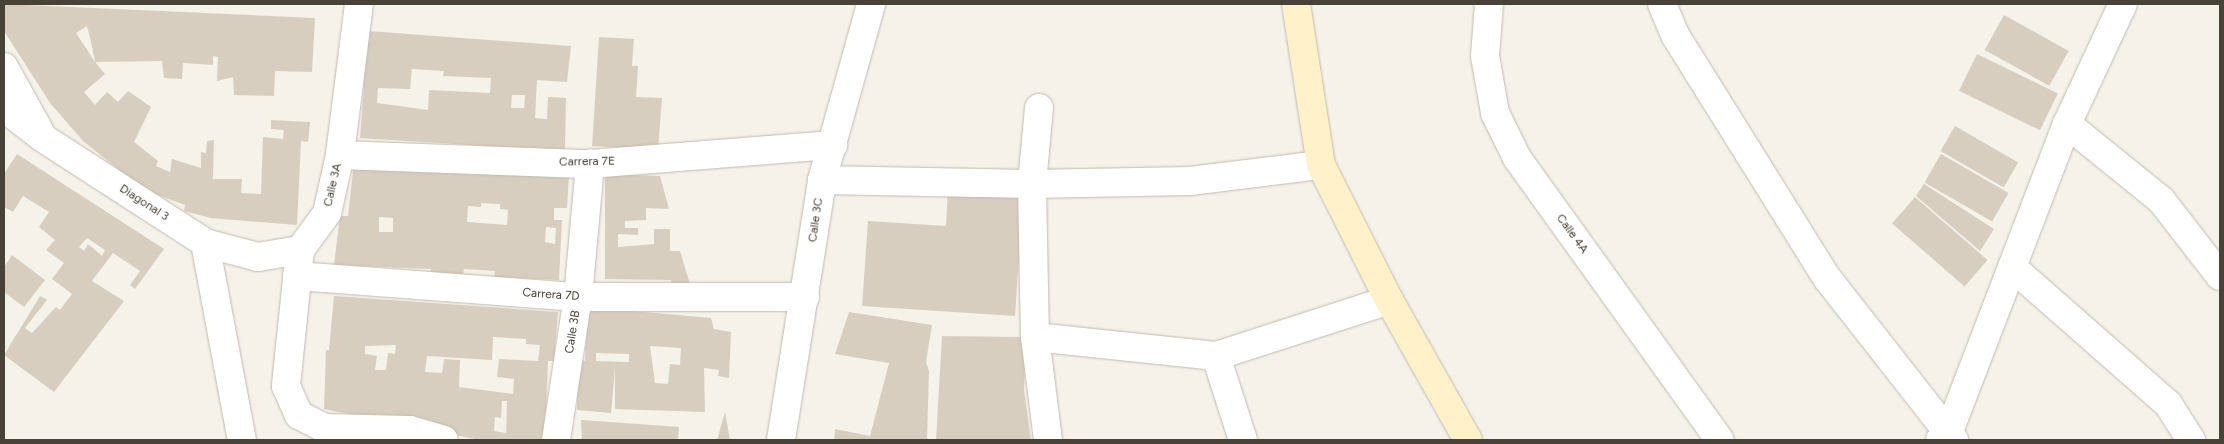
<!DOCTYPE html>
<html>
<head>
<meta charset="utf-8">
<style>
  body { margin:0 }
  #map { position:relative; width:2224px; height:444px; overflow:hidden; background:#f5f2ea; font-family:Figtree,sans-serif }
  div>[style] { position:absolute }
  .building>* { inset:0; background:#d7cebf; transform-origin:0 0 }
  .roads { filter:drop-shadow(0 0 1px #c1baac) drop-shadow(0 0 1px #c1baac) }
  .street>* { height:28px; margin:-14px; padding:0 14px; transform-origin:14px; border-radius:14px; background:#fff }
  .secondary>* { height:28px; margin:-14px; padding:0 14px; transform-origin:14px; border-radius:14px; background:#fff2ca }
  span { translate:-50% -50%; white-space:nowrap; text-align:center; line-height:1.15; -webkit-text-stroke:5px #fff; paint-order:stroke }
  .street-label { font-size:12px; color:#494238 }
  .frame { position:absolute; inset:0; border:5px solid #494238; pointer-events:none }
</style>
</head>
<body>
<div id="map">
  <div class="building">
    <i style="clip-path:polygon(evenodd,4px 4px,315px 18px,312px 72px,275px 71px,274px 96px,234px 95px,233px 77px,217px 81px,218px 57px,213px 56px,213px 65px,183px 63px,182px 79px,164px 78px,162px 61px,95px 62px,105px 74px,84px 92px,95px 105px,107px 92px,118px 102px,128px 91px,151px 107px,134px 142px,158px 161px,156px 166px,170px 172px,172px 159px,201px 168px,201px 152px,206px 153px,207px 141px,214px 140px,213px 179px,242px 179px,241px 193px,261px 194px,263px 137px,283px 139px,284px 130px,271px 129px,271px 120px,310px 122px,308px 142px,301px 141px,297px 225px,211px 218px,184px 211px,185px 205px,144px 190px,83px 141px,50px 103px,4px 31px,4px 4px,87px 26px,91px 42px,95px 62px,76px 33px,87px 26px)"></i>
    <i style="left:2004px;top:15px;width:74px;height:40px;rotate:29deg"></i>
    <i style="clip-path:polygon(evenodd,368px 31px,571px 46px,567px 82px,537px 80px,535px 118px,547px 119px,548px 97px,566px 98px,565px 151px,360px 138px,368px 31px,412px 69px,444px 71px,443px 76px,491px 78px,490px 93px,429px 90px,428px 110px,377px 103px,378px 88px,410px 89px,412px 69px,368px 31px,512px 95px,525px 95px,524px 108px,511px 108px,512px 95px)"></i>
    <i style="clip-path:polygon(599px 37px,634px 39px,632px 66px,638px 66px,636px 97px,662px 98px,658px 150px,592px 146px)"></i>
    <i style="left:1977px;top:54px;width:90px;height:41px;rotate:26deg"></i>
    <i style="left:1955px;top:126px;width:73px;height:29px;rotate:30deg"></i>
    <i style="clip-path:polygon(evenodd,17px 154px,164px 249px,135px 289px,130px 285px,140px 271px,113px 253px,92px 281px,124px 301px,54px 392px,4px 355px,40px 296px,47px 300px,25px 328px,32px 333px,56px 307px,60px 310px,72px 294px,52px 279px,64px 263px,46px 250px,55px 240px,39px 227px,49px 212px,23px 196px,13px 212px,4px 207px,4px 174px,17px 154px,87px 238px,105px 250px,102px 256px,88px 244px,84px 251px,79px 247px,87px 238px)"></i>
    <i style="left:1941px;top:154px;width:78px;height:33px;rotate:30deg"></i>
    <i style="clip-path:polygon(evenodd,354px 163px,569px 176px,567px 208px,554px 208px,554px 220px,562px 220px,559px 280px,494px 277px,495px 271px,464px 269px,463px 275px,431px 272px,431px 269px,334px 265px,340px 216px,348px 216px,354px 163px,481px 203px,500px 204px,500px 209px,508px 210px,507px 225px,467px 222px,468px 206px,481px 207px,481px 203px,354px 163px,379px 217px,393px 218px,393px 232px,379px 232px,379px 217px,354px 163px,546px 227px,556px 228px,555px 244px,545px 242px,546px 227px)"></i>
    <i style="clip-path:polygon(605px 174px,660px 176px,669px 209px,646px 208px,646px 220px,625px 221px,625px 228px,638px 228px,638px 235px,618px 234px,618px 247px,654px 244px,654px 229px,670px 229px,670px 251px,680px 251px,690px 284px,671px 284px,671px 280px,605px 279px)"></i>
    <i style="clip-path:polygon(1924px 184px,1994px 229px,1980px 251px,1916px 196px)"></i>
    <i style="clip-path:polygon(948px 189px,1023px 194px,1015px 316px,862px 306px,868px 221px,946px 226px)"></i>
    <i style="left:1915px;top:197px;width:96px;height:35px;rotate:41deg"></i>
    <i style="clip-path:polygon(12px 255px,45px 280px,24px 307px,4px 292px,4px 267px)"></i>
    <i style="clip-path:polygon(evenodd,334px 296px,558px 312px,554px 361px,548px 361px,545px 440px,480px 440px,324px 409px,326px 350px,329px 350px,334px 296px,493px 337px,526px 339px,526px 344px,540px 345px,538px 361px,499px 359px,497px 377px,514px 379px,513px 394px,459px 387px,460px 360px,444px 359px,442px 373px,425px 372px,427px 356px,492px 360px,493px 337px,334px 296px,396px 345px,395px 354px,388px 353px,386px 370px,375px 370px,377px 356px,365px 354px,365px 346px,396px 345px,334px 296px,502px 401px,507px 401px,506px 433px,494px 431px,495px 417px,501px 418px,502px 401px)"></i>
    <i style="clip-path:polygon(evenodd,588px 307px,711px 318px,714px 329px,731px 332px,729px 378px,718px 376px,719px 370px,704px 368px,705px 412px,615px 409px,615px 368px,611px 413px,577px 410px,578px 360px,585px 361px,588px 307px,650px 346px,681px 348px,680px 365px,670px 364px,668px 384px,655px 383px,650px 346px,588px 307px,596px 353px,629px 354px,629px 362px,596px 361px,596px 353px)"></i>
    <i style="clip-path:polygon(849px 312px,932px 325px,926px 362px,929px 371px,927px 440px,834px 440px,835px 429px,870px 436px,889px 363px,835px 354px)"></i>
    <i style="clip-path:polygon(942px 336px,1026px 337px,1024px 390px,1031px 440px,936px 440px)"></i>
    <i style="clip-path:polygon(725px 412px,730px 440px,717px 440px)"></i>
    <i style="clip-path:polygon(581px 420px,679px 427px,678px 440px,582px 440px)"></i>
  </div>
  <div class="roads">
    <div class="street">
      <i style="left:359px;top:4px;width:152px;rotate:97.2deg"></i>
      <i style="left:340px;top:155px;width:59px;rotate:102.6deg"></i>
      <i style="left:327px;top:213px;width:46px;rotate:126.1deg"></i>
      <i style="left:300px;top:250px;width:137px;rotate:95.9deg"></i>
      <i style="left:286px;top:386px;width:32px;rotate:66deg"></i>
      <i style="left:299px;top:415px;width:29px;rotate:27deg"></i>
      <i style="left:325px;top:428px;width:85px;rotate:1.3deg"></i>
      <i style="left:410px;top:430px;width:35px;rotate:16deg"></i>
      <i style="left:1489px;top:4px;width:52px;rotate:94.4deg"></i>
      <i style="left:1485px;top:56px;width:58px;rotate:80deg"></i>
      <i style="left:1495px;top:113px;width:50px;rotate:63.9deg"></i>
      <i style="left:1517px;top:158px;width:347px;rotate:54.3deg"></i>
      <i style="left:1662px;top:4px;width:34px;rotate:67deg"></i>
      <i style="left:1675px;top:35px;width:287px;rotate:58deg"></i>
      <i style="left:1827px;top:278px;width:206px;rotate:51.9deg"></i>
      <i style="left:4px;top:67px;width:74px;rotate:61deg"></i>
      <i style="left:4px;top:108px;width:49px;rotate:37.6deg"></i>
      <i style="left:43px;top:138px;width:193px;rotate:32.9deg"></i>
      <i style="left:205px;top:243px;width:55px;rotate:14.8deg"></i>
      <i style="left:258px;top:257px;width:43px;rotate:-9.5deg"></i>
      <i style="left:1039px;top:108px;width:76px;rotate:95.3deg"></i>
      <i style="left:1032px;top:184px;width:153px;rotate:88.9deg"></i>
      <i style="left:1035px;top:337px;width:104px;rotate:82.8deg"></i>
      <i style="left:2067px;top:124px;width:121px;rotate:39deg"></i>
      <i style="left:2161px;top:200px;width:96px;rotate:52.2deg"></i>
      <i style="left:340px;top:155px;width:250px;rotate:2.1deg"></i>
      <i style="left:590px;top:164px;width:244px;rotate:-4.5deg"></i>
      <i style="left:822px;top:180px;width:210px;rotate:1.1deg"></i>
      <i style="left:1032px;top:184px;width:158px;rotate:-1.1deg"></i>
      <i style="left:1190px;top:181px;width:132px;rotate:-7deg"></i>
      <i style="left:205px;top:243px;width:200px;rotate:79.4deg"></i>
      <i style="left:2012px;top:267px;width:208px;rotate:41.3deg"></i>
      <i style="left:2168px;top:404px;width:43px;rotate:57.4deg"></i>
      <i style="left:297px;top:276px;width:282px;rotate:4.3deg"></i>
      <i style="left:578px;top:297px;width:227px"></i>
      <i style="left:1035px;top:337px;width:182px;rotate:6deg"></i>
      <i style="left:1216px;top:356px;width:182px;rotate:-17.9deg"></i>
      <i style="left:1216px;top:356px;width:88px;rotate:72.2deg"></i>
      <i style="left:556px;top:440px;width:145px;rotate:-81.3deg"></i>
      <i style="left:578px;top:297px;width:134px;rotate:-84.8deg"></i>
      <i style="left:781px;top:440px;width:263px;rotate:-81deg"></i>
      <i style="left:822px;top:180px;width:183px;rotate:-74.4deg"></i>
      <i style="left:1940px;top:440px;width:10px;rotate:-37deg"></i>
      <i style="left:1948px;top:434px;width:332px;rotate:-69deg"></i>
      <i style="left:2067px;top:124px;width:132px;rotate:-65deg"></i>
    </div>
    <div class="secondary">
      <i style="left:1296px;top:4px;width:163px;rotate:81.2deg"></i>
      <i style="left:1321px;top:165px;width:151px;rotate:63.3deg"></i>
      <i style="left:1389px;top:300px;width:161px;rotate:60.6deg"></i>
    </div>
  </div>
  <div class="street-label">
    <span style="left:587px;top:162px;rotate:-1deg">Carrera 7E</span>
    <span style="left:333px;top:185px;rotate:-77deg">Calle 3A</span>
    <span style="left:144px;top:203px;rotate:33deg">Diagonal 3</span>
    <span style="left:816px;top:220px;rotate:-82deg">Calle 3C</span>
    <span style="left:1572px;top:234px;rotate:54deg">Calle 4A</span>
    <span style="left:551px;top:295px;rotate:4deg">Carrera 7D</span>
    <span style="left:573px;top:332px;rotate:-81deg">Calle 3B</span>
  </div>
  <div class="frame"></div>
</div>
</body>
</html>
